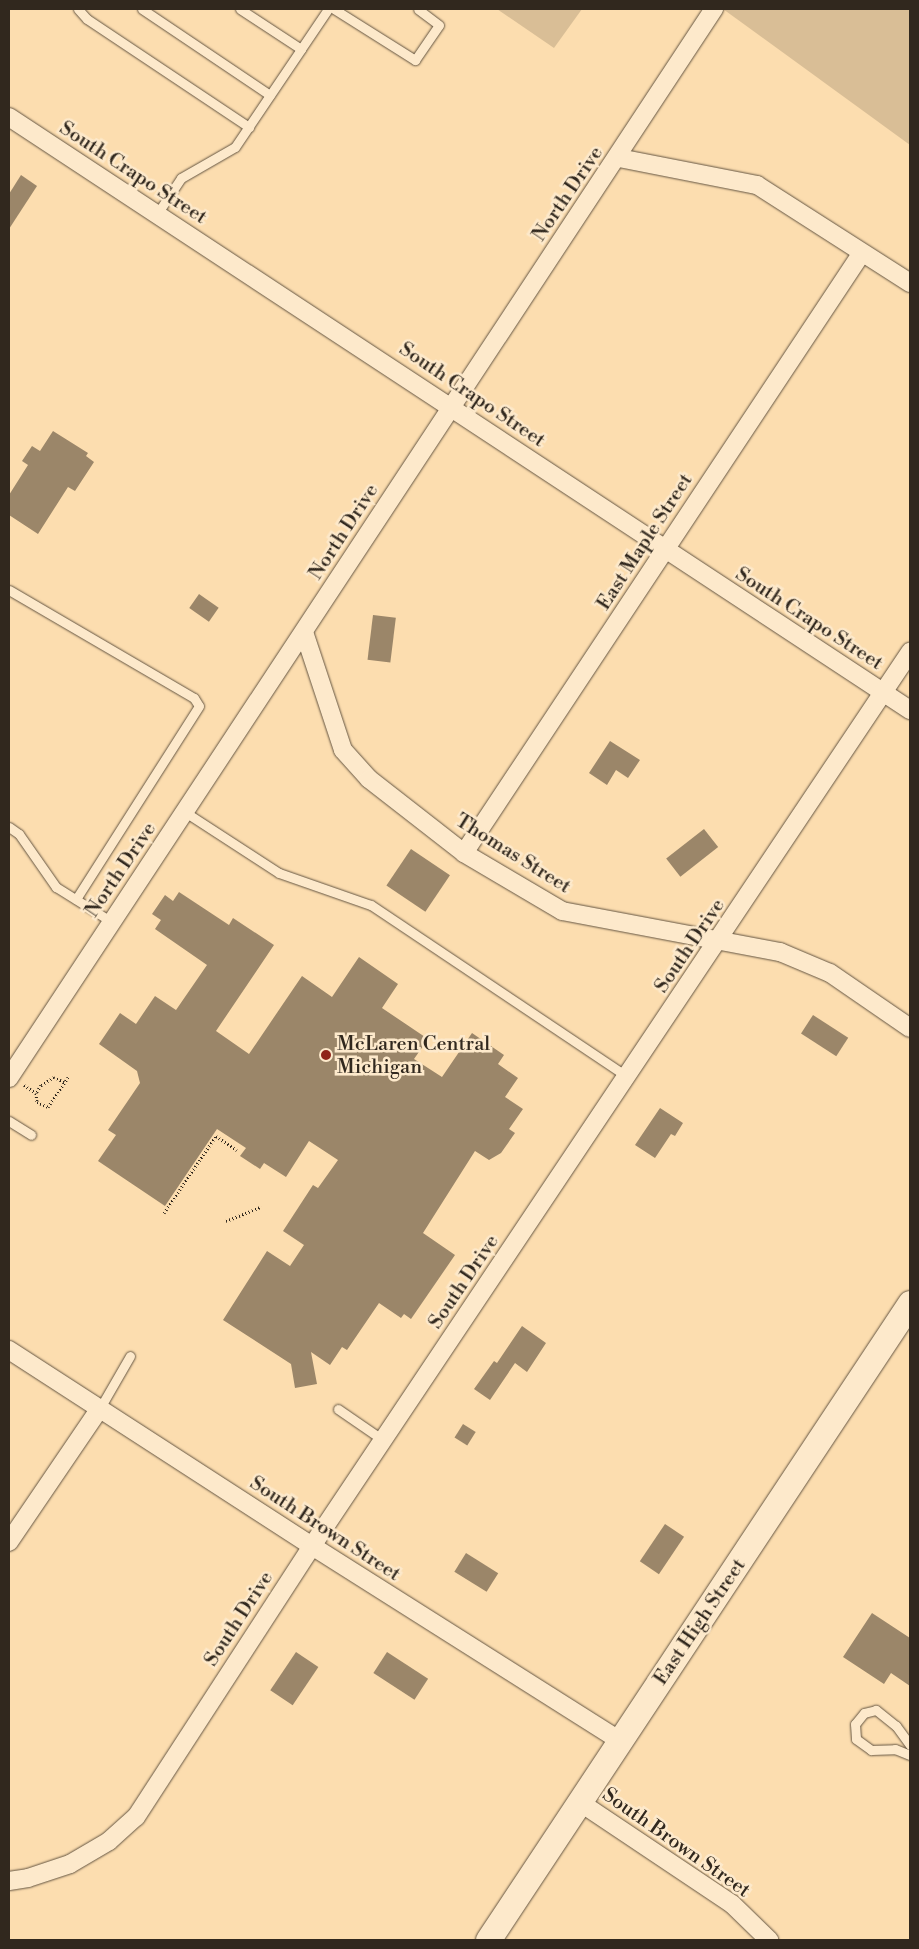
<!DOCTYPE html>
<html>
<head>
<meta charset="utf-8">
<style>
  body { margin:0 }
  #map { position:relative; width:919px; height:1949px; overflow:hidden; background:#fcddaf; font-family:"Libre Bodoni",serif }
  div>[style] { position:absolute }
  .green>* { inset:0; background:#d9be96 }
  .building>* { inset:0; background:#9b8669; transform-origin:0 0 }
  .path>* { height:3px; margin-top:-1.5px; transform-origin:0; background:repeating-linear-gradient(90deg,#31281e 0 1px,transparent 0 3.5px) }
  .roads { filter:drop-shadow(0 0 1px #645542) drop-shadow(0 0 1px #645542) }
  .lane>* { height:9px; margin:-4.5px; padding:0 4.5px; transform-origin:4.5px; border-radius:4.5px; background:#fde9cb }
  .street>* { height:18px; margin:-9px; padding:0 9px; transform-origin:9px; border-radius:9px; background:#fde9cb }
  .secondary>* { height:25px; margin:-12.5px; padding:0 12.5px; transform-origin:12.5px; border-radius:12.5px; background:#fde9cb }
  .dots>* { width:14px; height:14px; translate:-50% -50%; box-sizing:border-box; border:2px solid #fde9cb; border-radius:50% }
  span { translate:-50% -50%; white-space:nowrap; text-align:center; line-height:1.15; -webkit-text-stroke:5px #fde9cb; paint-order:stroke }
  .street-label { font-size:20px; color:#31281e }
  .poi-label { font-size:20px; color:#31281e }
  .left { translate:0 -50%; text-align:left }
  .frame { position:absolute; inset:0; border:10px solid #31281e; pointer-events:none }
</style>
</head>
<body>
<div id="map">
  <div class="green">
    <i style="clip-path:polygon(497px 9px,582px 9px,554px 48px)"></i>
    <i style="clip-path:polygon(723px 9px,910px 9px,910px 145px)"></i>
  </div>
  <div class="building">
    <i style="clip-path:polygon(21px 175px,37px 186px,9px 229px,9px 194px)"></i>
    <i style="clip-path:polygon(53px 431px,88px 453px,86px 456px,94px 462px,75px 491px,68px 487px,38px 534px,9px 515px,9px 495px,28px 465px,22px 461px,32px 446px,40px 451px)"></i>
    <i style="left:199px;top:594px;width:24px;height:17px;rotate:35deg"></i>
    <i style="left:373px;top:615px;width:23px;height:45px;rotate:7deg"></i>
    <i style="clip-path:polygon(610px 741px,640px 760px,628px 778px,616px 770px,607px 785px,589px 773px)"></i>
    <i style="left:704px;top:829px;width:23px;height:48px;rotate:52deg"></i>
    <i style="left:411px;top:849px;width:47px;height:44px;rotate:34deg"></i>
    <i style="clip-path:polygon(179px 892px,229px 925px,233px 918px,274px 945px,216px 1031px,249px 1054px,302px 976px,332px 997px,359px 957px,398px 984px,382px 1008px,428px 1039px,414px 1059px,442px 1077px,472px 1033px,504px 1055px,498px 1064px,518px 1078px,505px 1097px,523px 1109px,509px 1129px,515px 1133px,501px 1153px,489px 1160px,475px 1151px,423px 1233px,455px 1255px,411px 1319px,404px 1314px,401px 1318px,379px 1303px,347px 1350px,342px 1347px,330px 1365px,311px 1352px,317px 1384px,295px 1388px,291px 1364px,223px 1320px,267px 1251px,290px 1266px,304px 1245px,283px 1231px,313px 1185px,318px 1188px,338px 1160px,309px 1141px,286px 1177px,264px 1163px,260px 1169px,240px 1156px,246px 1148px,217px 1129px,165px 1206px,98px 1161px,116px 1135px,108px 1130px,140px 1083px,137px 1071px,99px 1044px,120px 1013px,136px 1024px,155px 996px,176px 1010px,207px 965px,155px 929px,161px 920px,152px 914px,165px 895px,173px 901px)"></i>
    <i style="left:813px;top:1015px;width:42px;height:22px;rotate:33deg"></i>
    <i style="clip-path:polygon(660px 1108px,683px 1123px,675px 1136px,671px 1134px,655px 1158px,635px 1145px)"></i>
    <i style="clip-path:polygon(522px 1326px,546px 1343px,527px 1372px,515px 1363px,490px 1400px,474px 1389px,494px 1361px,497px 1363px)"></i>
    <i style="left:463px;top:1424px;width:15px;height:16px;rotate:32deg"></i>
    <i style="left:665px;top:1524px;width:23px;height:45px;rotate:34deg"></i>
    <i style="left:466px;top:1553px;width:38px;height:22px;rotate:32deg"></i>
    <i style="clip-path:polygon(872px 1613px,910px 1638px,910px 1686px,891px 1673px,884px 1684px,843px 1657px)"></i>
    <i style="left:296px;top:1652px;width:27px;height:46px;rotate:34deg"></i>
    <i style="left:387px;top:1652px;width:49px;height:25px;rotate:33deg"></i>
  </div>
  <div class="path">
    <i style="left:64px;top:1082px;width:11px;rotate:-153deg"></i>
    <i style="left:54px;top:1077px;width:15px;rotate:148deg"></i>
    <i style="left:41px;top:1085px;width:9px;rotate:122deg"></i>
    <i style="left:36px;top:1093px;width:9px;rotate:84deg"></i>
    <i style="left:37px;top:1102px;width:12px;rotate:24deg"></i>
    <i style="left:48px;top:1107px;width:36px;rotate:-56deg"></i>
    <i style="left:24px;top:1085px;width:14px;rotate:34deg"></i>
    <i style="left:164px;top:1213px;width:93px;rotate:-56deg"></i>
    <i style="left:216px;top:1136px;width:25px;rotate:34deg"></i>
    <i style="left:226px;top:1221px;width:38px;rotate:-22deg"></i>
  </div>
  <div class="roads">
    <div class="lane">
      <i style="left:78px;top:9px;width:13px;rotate:48deg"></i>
      <i style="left:87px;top:19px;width:195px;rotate:33.7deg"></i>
      <i style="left:142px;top:9px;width:154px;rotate:33.9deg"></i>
      <i style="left:334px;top:9px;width:96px;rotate:32.2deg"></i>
      <i style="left:415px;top:60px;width:42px;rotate:-55.6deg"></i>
      <i style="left:439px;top:25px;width:26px;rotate:-143deg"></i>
      <i style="left:301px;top:49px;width:48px;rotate:-56deg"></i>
      <i style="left:157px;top:214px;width:43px;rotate:-56.3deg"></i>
      <i style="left:181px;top:178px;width:62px;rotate:-29.9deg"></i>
      <i style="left:235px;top:147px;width:118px;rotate:-56deg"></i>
      <i style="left:301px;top:49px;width:73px;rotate:-146.7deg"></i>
      <i style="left:9px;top:590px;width:214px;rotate:30.3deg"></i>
      <i style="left:194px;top:698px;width:9px;rotate:58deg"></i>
      <i style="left:199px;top:706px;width:229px;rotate:122.5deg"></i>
      <i style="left:185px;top:812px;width:112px;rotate:33deg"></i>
      <i style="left:279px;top:873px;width:97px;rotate:19.2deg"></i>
      <i style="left:371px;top:905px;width:309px;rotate:33.8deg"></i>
      <i style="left:9px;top:827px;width:12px;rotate:35deg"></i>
      <i style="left:19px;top:834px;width:65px;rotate:55.1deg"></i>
      <i style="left:56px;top:887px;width:66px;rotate:32deg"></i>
      <i style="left:9px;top:1121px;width:26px;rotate:32deg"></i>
      <i style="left:100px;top:1408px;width:60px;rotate:-60deg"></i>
      <i style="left:338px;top:1409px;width:55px;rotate:34.6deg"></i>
      <i style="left:910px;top:1745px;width:24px;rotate:-126deg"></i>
      <i style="left:896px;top:1726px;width:26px;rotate:-141deg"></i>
      <i style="left:876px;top:1710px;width:12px;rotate:166deg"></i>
      <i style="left:864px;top:1713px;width:14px;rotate:129deg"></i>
      <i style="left:855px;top:1724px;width:15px;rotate:86deg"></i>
      <i style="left:856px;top:1739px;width:19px;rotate:36deg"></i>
      <i style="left:871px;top:1750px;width:24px;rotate:-2deg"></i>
      <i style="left:895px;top:1749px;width:16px;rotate:22deg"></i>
    </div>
    <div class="street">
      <i style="left:9px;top:117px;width:1079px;rotate:33.35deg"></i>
      <i style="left:619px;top:158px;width:141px;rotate:11.1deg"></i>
      <i style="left:757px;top:185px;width:182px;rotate:32.6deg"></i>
      <i style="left:304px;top:632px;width:124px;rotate:71.7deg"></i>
      <i style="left:343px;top:750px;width:39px;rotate:48deg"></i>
      <i style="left:369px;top:779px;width:120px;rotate:37.9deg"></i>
      <i style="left:464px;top:853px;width:114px;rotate:30.6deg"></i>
      <i style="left:562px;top:911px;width:222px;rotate:10.7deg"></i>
      <i style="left:780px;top:952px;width:54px;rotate:22.8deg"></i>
      <i style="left:830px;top:973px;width:97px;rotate:34.5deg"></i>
      <i style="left:464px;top:853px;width:719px;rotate:-56.46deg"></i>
      <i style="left:9px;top:1078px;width:1281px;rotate:-56.6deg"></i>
      <i style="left:9px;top:1350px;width:361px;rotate:32.9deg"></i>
      <i style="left:312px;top:1546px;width:365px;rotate:32.3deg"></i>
      <i style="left:9px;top:1542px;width:162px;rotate:-55.8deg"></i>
      <i style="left:581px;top:1803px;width:182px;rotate:33.8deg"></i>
      <i style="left:732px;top:1904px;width:52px;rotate:44.2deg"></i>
      <i style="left:9px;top:1881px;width:19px;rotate:-9deg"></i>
      <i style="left:28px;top:1878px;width:44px;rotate:-18.4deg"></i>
      <i style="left:70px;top:1864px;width:45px;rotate:-30.5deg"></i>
      <i style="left:109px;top:1841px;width:36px;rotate:-42deg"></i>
      <i style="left:136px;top:1817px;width:323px;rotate:-57deg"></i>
      <i style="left:312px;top:1546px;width:1076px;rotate:-56.22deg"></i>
    </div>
    <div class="secondary">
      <i style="left:488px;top:1940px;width:764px;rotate:-56.48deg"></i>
    </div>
  </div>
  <div class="dots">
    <i style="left:326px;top:1055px;background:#8f2418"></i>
  </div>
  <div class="street-label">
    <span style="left:133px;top:173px;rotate:33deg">South Crapo Street</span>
    <span style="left:568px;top:194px;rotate:-56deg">North Drive</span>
    <span style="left:472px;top:395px;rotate:34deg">South Crapo Street</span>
    <span style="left:344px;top:532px;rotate:-57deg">North Drive</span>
    <span style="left:645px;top:542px;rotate:-57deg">East Maple Street</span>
    <span style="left:809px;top:619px;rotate:33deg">South Crapo Street</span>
    <span style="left:513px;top:854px;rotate:32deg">Thomas Street</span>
    <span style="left:121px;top:870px;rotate:-56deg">North Drive</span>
    <span style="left:690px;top:946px;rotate:-56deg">South Drive</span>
    <span style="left:464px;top:1282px;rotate:-56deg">South Drive</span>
    <span style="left:325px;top:1529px;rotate:33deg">South Brown Street</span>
    <span style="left:239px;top:1619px;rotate:-57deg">South Drive</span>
    <span style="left:700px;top:1622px;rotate:-56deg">East High Street</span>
    <span style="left:676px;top:1843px;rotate:35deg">South Brown Street</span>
  </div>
  <div class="poi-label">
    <span class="left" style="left:337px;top:1056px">McLaren Central<br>Michigan</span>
  </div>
  <div class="frame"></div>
</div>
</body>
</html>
